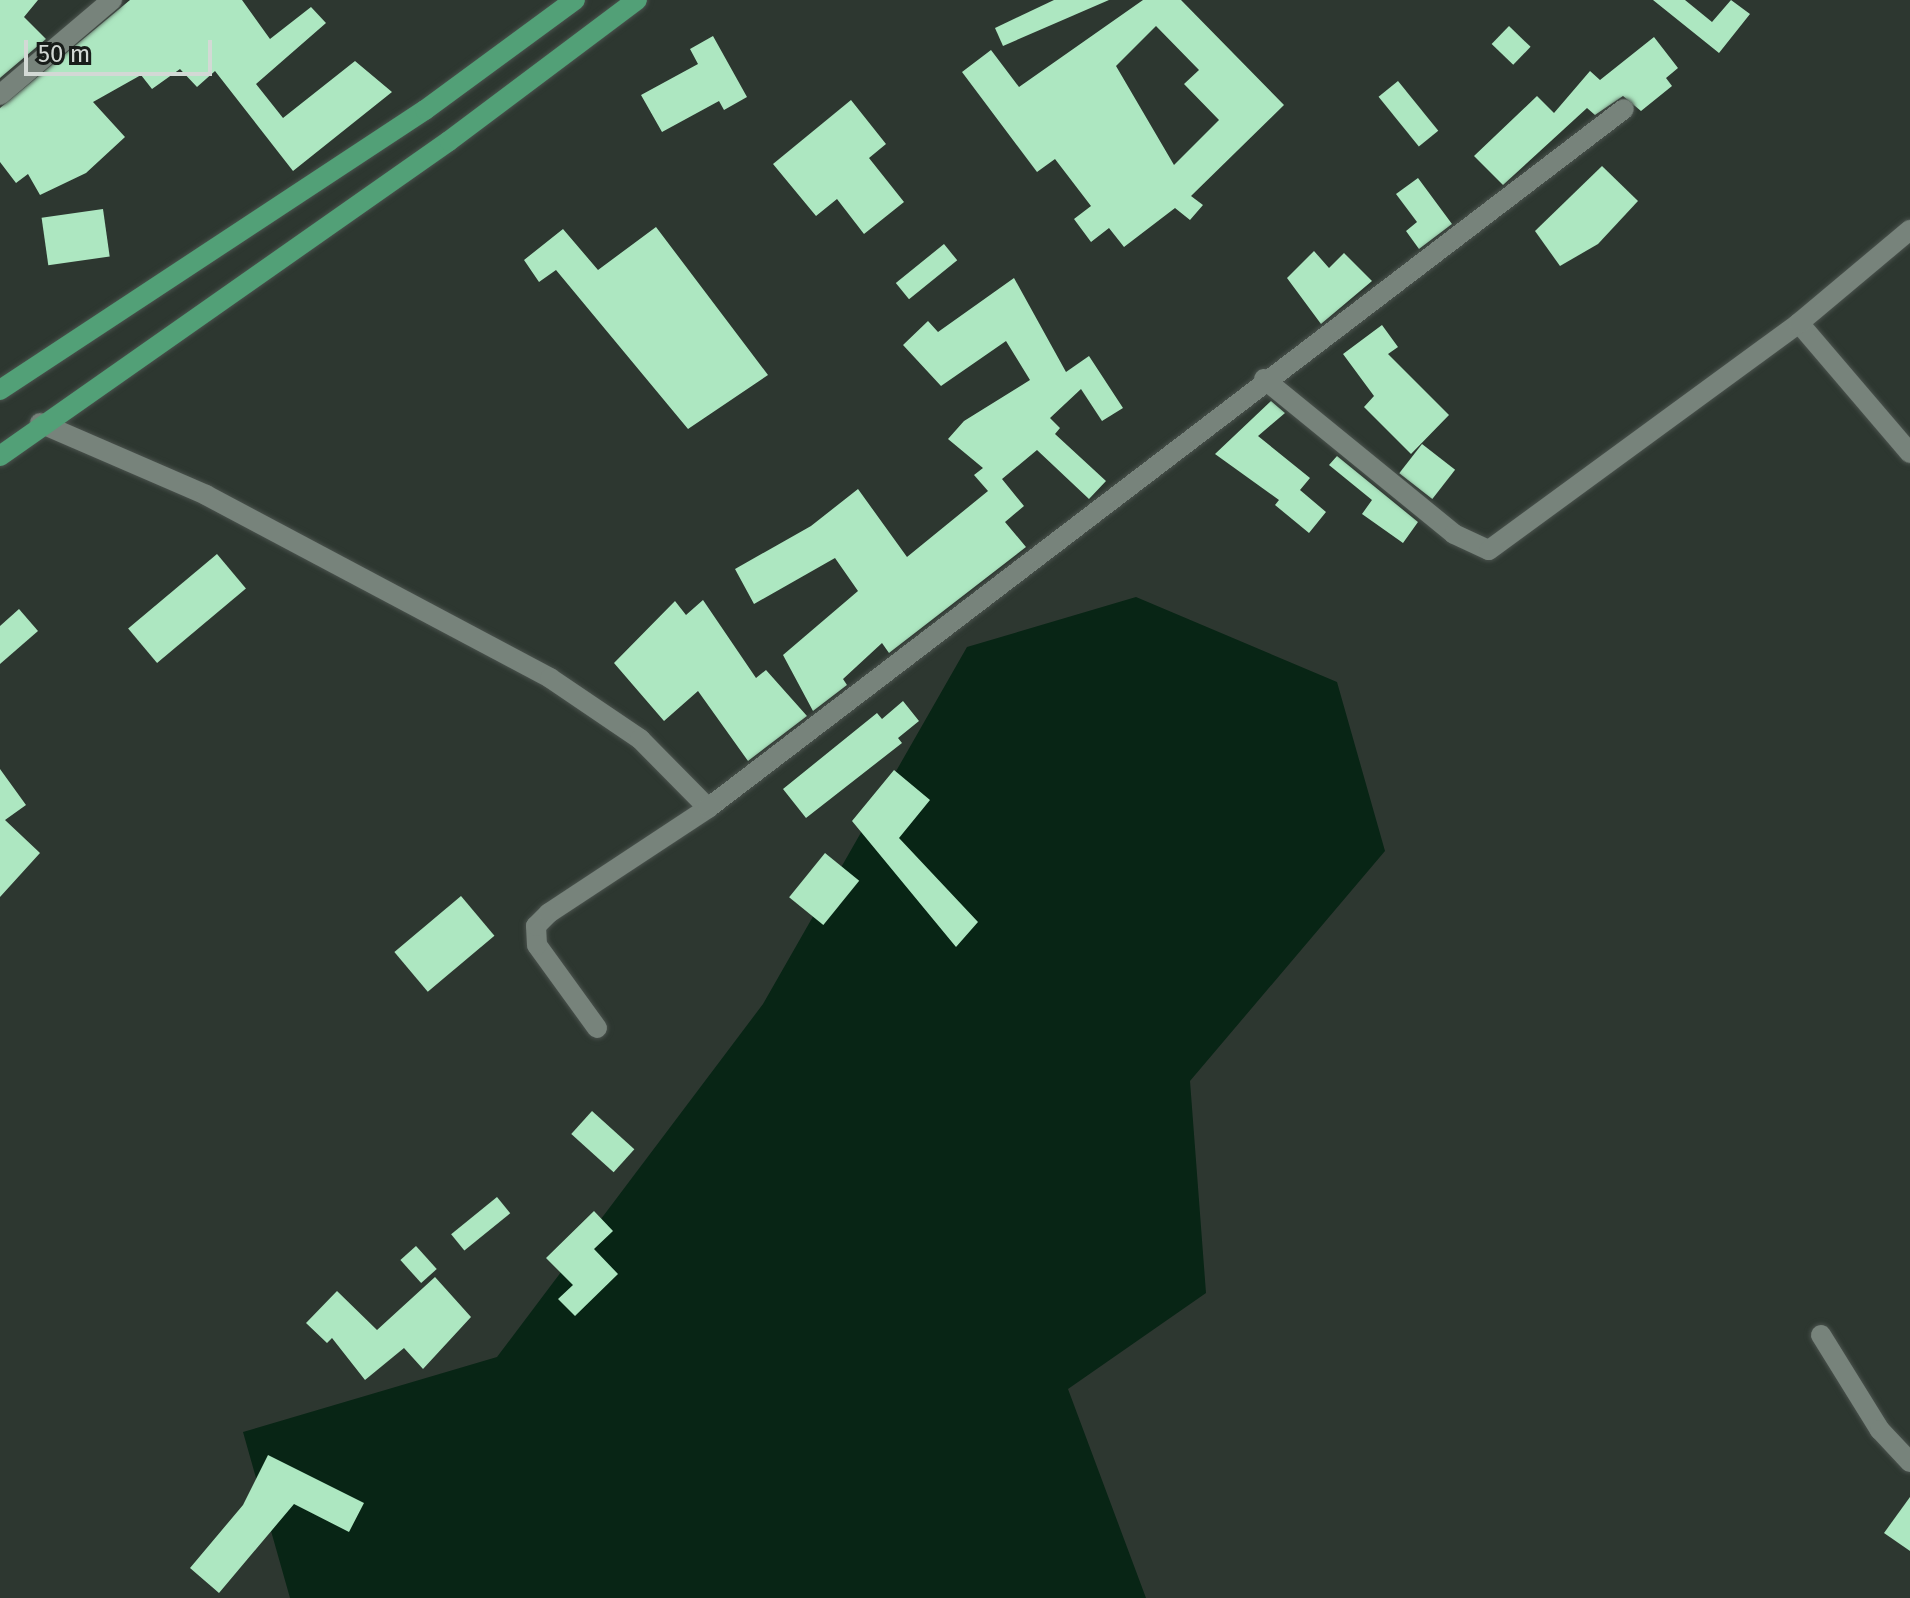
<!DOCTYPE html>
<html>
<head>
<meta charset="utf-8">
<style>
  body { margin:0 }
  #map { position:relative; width:1910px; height:1598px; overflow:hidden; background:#2d3730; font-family:"Fira Sans",sans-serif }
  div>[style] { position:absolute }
  .water>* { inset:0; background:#082515 }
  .building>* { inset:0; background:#ade7c1; transform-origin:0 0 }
  .roads { filter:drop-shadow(0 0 2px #4a524d) drop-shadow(0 0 2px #4a524d) }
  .minor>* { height:20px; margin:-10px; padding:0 10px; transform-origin:10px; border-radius:10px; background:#77837b }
  .major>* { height:20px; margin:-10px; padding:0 10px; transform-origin:10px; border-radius:10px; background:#52a077 }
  span { translate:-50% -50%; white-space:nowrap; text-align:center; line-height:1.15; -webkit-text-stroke:8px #181d1a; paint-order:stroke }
  .scale { position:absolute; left:24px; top:40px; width:188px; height:36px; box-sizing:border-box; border:4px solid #d3d9d5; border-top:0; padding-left:10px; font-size:24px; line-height:28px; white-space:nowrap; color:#d3d9d5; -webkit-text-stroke:6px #181d1a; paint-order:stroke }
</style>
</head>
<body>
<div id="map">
  <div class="water">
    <i style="clip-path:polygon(1136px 597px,1337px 682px,1385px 851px,1190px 1081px,1206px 1293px,1068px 1389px,1146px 1598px,290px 1598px,243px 1432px,497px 1357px,763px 1004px,967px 647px)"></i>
  </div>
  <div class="building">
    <i style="clip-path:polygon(0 0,38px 0,24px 17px,46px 39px,0 78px)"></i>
    <i style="clip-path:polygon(130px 0,242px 0,270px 39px,311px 7px,326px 23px,256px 84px,283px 118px,355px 61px,392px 92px,293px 171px,215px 71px,197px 87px,180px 69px,152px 89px,141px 75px,93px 102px,125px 137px,86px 173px,40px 195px,28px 174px,16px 183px,0 162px,0 108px)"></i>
    <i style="clip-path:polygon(1054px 0,1109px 0,1003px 46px,995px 28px)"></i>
    <i style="clip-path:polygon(evenodd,1143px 0,1181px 0,1284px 105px,1191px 196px,1203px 205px,1190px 220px,1175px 208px,1124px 247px,1109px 228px,1091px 242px,1074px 219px,1091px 206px,1055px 159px,1037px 172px,962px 72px,991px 50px,1019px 87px,1143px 0,1156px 26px,1199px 70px,1184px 84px,1219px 120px,1174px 165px,1116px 66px,1156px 26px)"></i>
    <i style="clip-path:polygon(1653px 0,1685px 0,1712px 22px,1731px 0,1750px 14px,1719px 53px)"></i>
    <i style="left:1509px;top:26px;width:30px;height:25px;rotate:44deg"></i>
    <i style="clip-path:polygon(713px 36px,747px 97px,724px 110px,719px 101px,662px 132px,641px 95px,698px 64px,690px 49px)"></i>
    <i style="clip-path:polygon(1654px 37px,1678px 68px,1666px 78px,1672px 86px,1641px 111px,1623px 96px,1595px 115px,1587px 108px,1503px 185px,1474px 156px,1537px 96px,1554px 113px,1590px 71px,1600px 80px)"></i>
    <i style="left:1398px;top:81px;width:64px;height:25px;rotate:51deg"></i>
    <i style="clip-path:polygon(851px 100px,886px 144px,869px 158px,904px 202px,864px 234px,837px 199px,816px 216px,773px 164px)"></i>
    <i style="clip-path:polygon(1602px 166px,1638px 201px,1598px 244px,1560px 266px,1535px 231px)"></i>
    <i style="clip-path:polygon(1418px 178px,1452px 224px,1419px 249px,1406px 231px,1417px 222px,1396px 194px)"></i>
    <i style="left:103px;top:209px;width:48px;height:62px;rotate:82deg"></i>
    <i style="clip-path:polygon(656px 227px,768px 375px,688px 429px,556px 270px,539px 282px,524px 260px,563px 229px,598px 270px)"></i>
    <i style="left:944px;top:244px;width:21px;height:62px;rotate:51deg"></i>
    <i style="clip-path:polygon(1314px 251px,1329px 268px,1344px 253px,1372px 281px,1321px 324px,1287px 278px)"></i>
    <i style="clip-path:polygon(1014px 278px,1066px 372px,1089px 356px,1123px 408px,1102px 421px,1081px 389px,1050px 418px,1060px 428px,1055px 434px,1106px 481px,1089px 499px,1037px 450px,1002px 479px,1024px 506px,1005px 522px,1026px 547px,889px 653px,882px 643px,843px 679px,847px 685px,813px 711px,783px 655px,858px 591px,835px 558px,754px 604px,735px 569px,811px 526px,858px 489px,907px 557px,988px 491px,974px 475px,983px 468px,948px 439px,964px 421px,1030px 380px,1006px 341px,941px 386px,903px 345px,928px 321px,938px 332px)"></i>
    <i style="clip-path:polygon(1382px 325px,1398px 347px,1388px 354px,1449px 415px,1411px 454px,1364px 407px,1374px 396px,1343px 354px)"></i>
    <i style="clip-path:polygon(1271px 401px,1285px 413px,1258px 436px,1310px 478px,1300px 490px,1326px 512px,1309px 533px,1275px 505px,1279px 500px,1215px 454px)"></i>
    <i style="left:1422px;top:444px;width:42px;height:37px;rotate:38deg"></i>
    <i style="clip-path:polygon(1337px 456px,1418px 522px,1403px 543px,1362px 514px,1372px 500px,1329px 465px)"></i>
    <i style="left:217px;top:554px;width:45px;height:116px;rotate:50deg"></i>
    <i style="clip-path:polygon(703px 600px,756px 678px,766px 670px,807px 716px,748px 761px,698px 691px,664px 721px,614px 663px,675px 601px,686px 615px)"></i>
    <i style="clip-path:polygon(19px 609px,38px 631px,0 664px,0 626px)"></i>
    <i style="clip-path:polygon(903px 701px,919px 721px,898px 738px,902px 743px,806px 818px,783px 789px,877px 713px,882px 719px)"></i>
    <i style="clip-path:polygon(0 769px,26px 805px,5px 820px,40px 853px,0 897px)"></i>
    <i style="clip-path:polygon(894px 770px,930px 800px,899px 838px,978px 922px,956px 947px,852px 821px)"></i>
    <i style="left:825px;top:853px;width:44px;height:57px;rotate:39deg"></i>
    <i style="left:461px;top:896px;width:52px;height:87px;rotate:50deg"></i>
    <i style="left:592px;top:1111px;width:57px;height:31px;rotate:42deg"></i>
    <i style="left:497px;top:1197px;width:21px;height:59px;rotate:51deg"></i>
    <i style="clip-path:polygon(594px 1211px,613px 1231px,594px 1249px,618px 1274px,575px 1316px,558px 1299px,573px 1285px,546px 1258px)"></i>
    <i style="left:416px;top:1246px;width:31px;height:21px;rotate:48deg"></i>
    <i style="clip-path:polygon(435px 1277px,471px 1317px,423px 1369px,404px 1348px,365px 1380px,332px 1338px,327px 1343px,306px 1323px,337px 1291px,377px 1330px)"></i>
    <i style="clip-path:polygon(268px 1455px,364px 1503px,349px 1532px,294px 1504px,219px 1593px,190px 1568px,243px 1505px)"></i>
    <i style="clip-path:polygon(1910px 1497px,1910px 1551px,1884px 1533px)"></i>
  </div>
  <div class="roads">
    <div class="minor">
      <i style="left:0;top:95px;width:147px;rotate:-40.3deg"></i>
      <i style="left:1799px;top:323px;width:171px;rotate:49.5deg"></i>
      <i style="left:1264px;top:379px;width:245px;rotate:39.2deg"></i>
      <i style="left:1454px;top:534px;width:38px;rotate:25deg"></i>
      <i style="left:1489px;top:550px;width:384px;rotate:-36.2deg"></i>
      <i style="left:1799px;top:323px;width:145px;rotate:-40deg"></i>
      <i style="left:40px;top:423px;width:181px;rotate:23.4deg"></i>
      <i style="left:206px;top:495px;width:390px;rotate:28deg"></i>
      <i style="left:550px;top:678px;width:109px;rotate:34.1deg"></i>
      <i style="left:640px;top:739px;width:97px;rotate:45.4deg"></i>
      <i style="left:597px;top:1028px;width:102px;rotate:-125.9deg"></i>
      <i style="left:537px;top:945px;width:19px;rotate:-93deg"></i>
      <i style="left:536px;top:926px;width:18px;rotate:-45deg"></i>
      <i style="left:549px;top:913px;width:191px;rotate:-33.4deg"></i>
      <i style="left:708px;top:808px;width:1152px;rotate:-37.35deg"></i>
      <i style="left:1821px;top:1335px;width:112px;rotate:58.2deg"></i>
      <i style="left:1880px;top:1430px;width:44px;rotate:46.8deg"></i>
    </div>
    <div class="major">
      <i style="left:0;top:390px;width:509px;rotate:-33.38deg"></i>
      <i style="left:425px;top:110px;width:186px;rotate:-36.3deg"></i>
      <i style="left:0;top:456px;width:548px;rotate:-35.05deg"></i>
      <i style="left:449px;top:141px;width:235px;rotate:-36.9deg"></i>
    </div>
  </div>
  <div class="scale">50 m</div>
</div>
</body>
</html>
